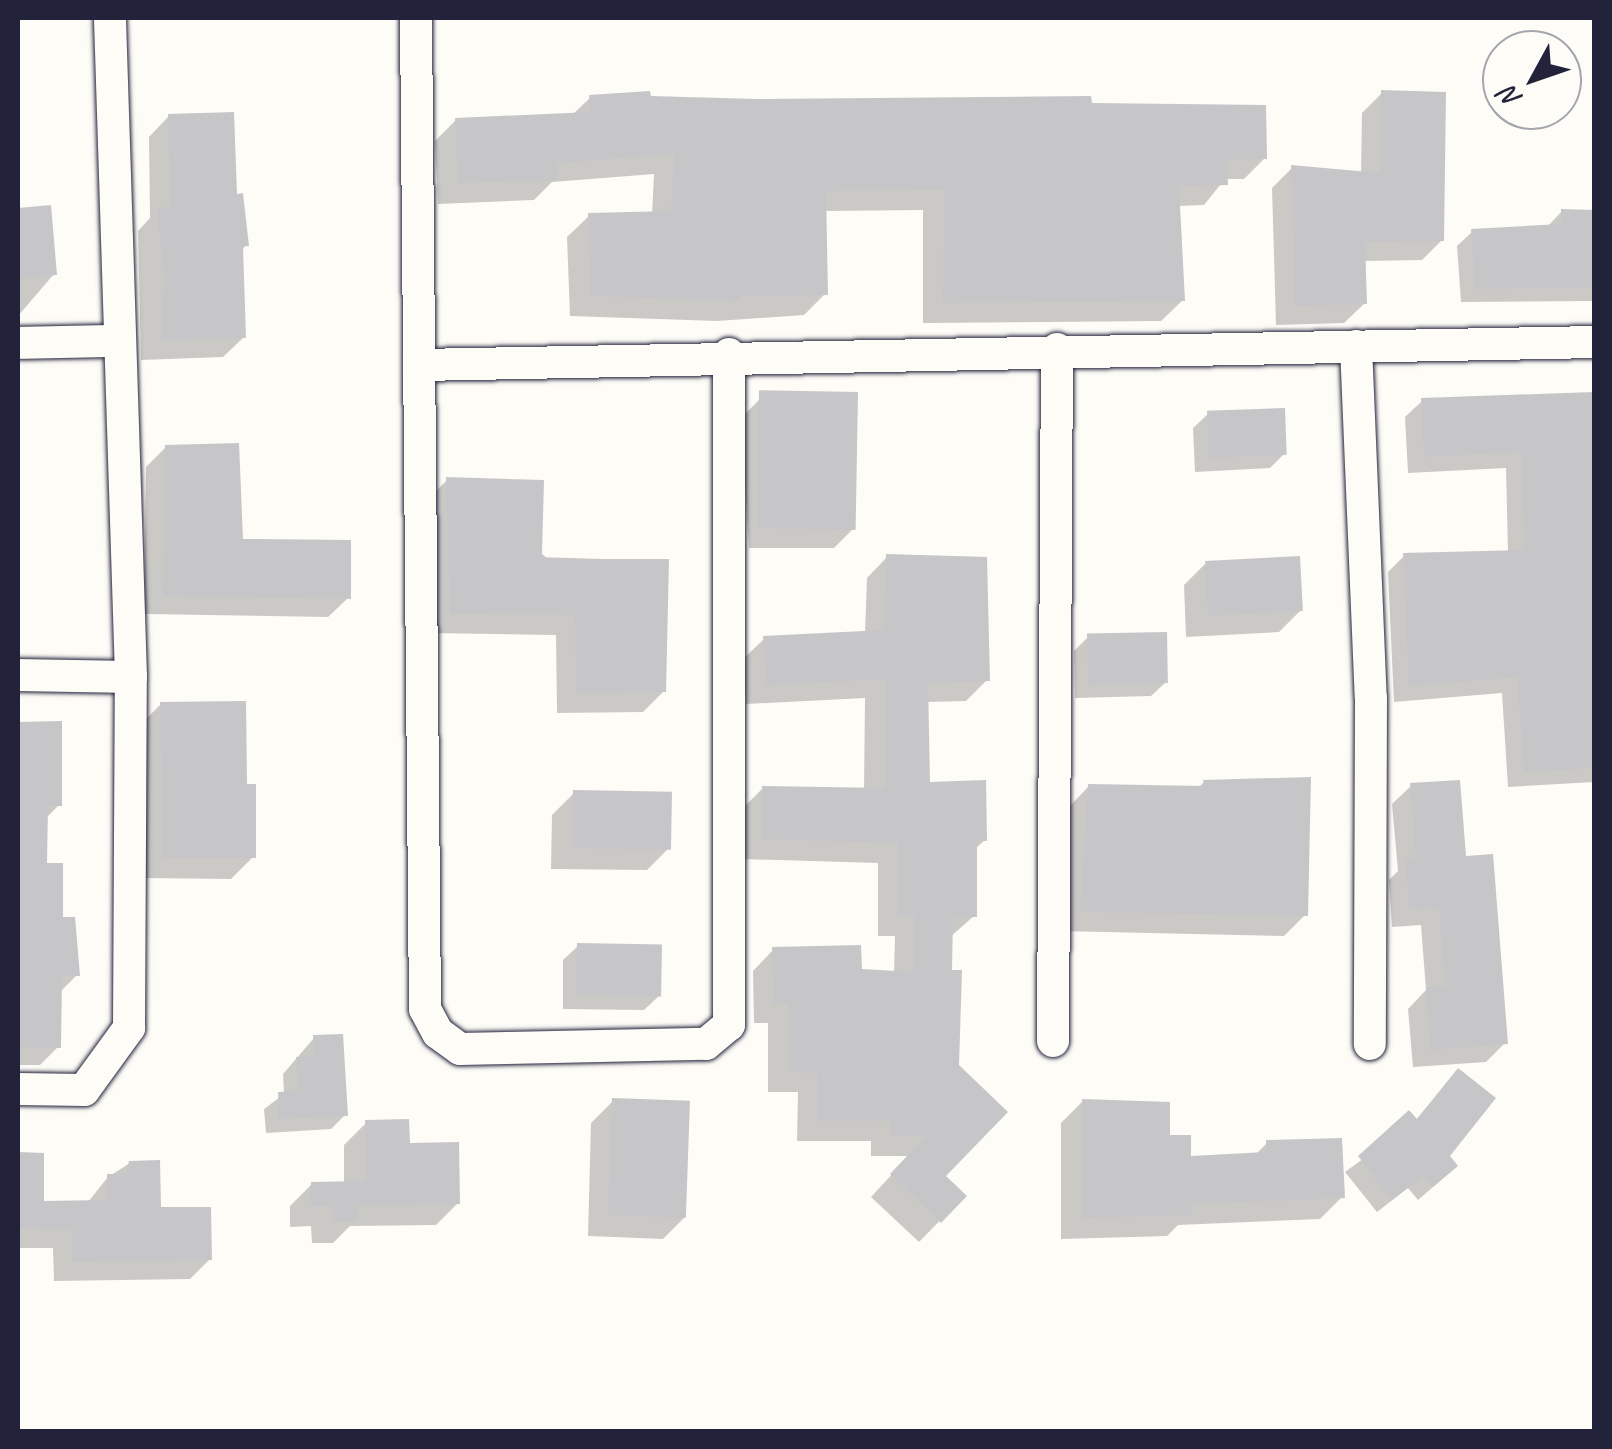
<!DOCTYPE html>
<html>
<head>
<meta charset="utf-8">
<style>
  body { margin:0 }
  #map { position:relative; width:1612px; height:1449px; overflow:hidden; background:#fdfcf7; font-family:Caveat,sans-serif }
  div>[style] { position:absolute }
  .shadow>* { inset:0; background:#0003 }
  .building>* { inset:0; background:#c6c6c8; transform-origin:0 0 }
  .roads { filter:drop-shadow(0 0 2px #22223b) drop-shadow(0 0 2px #22223b) }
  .street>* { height:32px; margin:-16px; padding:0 16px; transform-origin:16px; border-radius:16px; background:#fdfcf7 }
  span { translate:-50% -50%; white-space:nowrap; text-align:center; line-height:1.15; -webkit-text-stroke:8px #fdfcf7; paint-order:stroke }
  .frame { position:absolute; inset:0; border:20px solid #22223b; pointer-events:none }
  .north { position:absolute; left:1482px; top:30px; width:100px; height:100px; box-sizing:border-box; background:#fdfcf7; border:2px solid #a5a5ac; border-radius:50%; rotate:230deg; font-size:28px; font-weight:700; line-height:40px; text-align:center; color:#22223b }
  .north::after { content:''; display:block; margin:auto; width:35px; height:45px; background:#22223b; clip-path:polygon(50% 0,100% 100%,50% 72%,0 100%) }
</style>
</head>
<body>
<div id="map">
  <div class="shadow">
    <i style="clip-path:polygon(1382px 93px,1442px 240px,1422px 260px,1363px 261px,1365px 303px,1344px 323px,1276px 325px,1272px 188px,1292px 168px,1361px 174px,1362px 113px)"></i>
    <i style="clip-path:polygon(590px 98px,1089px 106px,1265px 158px,1244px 179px,1225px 179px,1204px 205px,1178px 206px,1183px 300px,1161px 321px,923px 323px,923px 210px,824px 211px,825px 294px,804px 315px,717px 321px,570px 316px,567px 237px,589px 216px,652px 214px,654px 174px,552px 182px,534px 200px,438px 204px,435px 141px,456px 120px,572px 115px)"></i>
    <i style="clip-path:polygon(169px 116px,247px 245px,240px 251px,244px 337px,223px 357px,141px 360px,138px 231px,150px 218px,149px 137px)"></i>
    <i style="clip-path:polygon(49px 208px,54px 274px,18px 316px,18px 210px)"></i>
    <i style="clip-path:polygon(1562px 211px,1594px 212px,1594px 301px,1461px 302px,1457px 246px,1472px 232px,1548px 226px)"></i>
    <i style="clip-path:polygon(1594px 395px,1594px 782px,1508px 787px,1502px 693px,1394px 702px,1388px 572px,1404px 556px,1508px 553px,1506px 468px,1408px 473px,1405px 417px,1422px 401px)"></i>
    <i style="clip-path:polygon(760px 399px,853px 529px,834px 548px,749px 548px,741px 418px)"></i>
    <i style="clip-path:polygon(1208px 414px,1284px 454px,1270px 468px,1195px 472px,1193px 428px)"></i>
    <i style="clip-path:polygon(166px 447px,241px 542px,348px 598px,328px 617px,144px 614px,146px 467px)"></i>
    <i style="clip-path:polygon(447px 480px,539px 557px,666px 561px,664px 691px,643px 712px,557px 713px,556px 635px,430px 633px,427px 500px)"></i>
    <i style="clip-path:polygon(887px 557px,987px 680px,966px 701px,926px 702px,928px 784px,985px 840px,974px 850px,974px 916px,950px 937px,943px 1177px,964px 1196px,919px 1242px,871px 1197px,909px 1156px,871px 1156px,871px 1141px,797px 1141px,798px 1092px,768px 1092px,768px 1023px,754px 1023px,753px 971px,773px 950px,859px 971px,894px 973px,895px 936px,878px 936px,878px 863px,741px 859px,742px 809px,763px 788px,864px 790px,865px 698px,746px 704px,743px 659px,764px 639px,865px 633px,867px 578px)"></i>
    <i style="clip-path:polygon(1206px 563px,1301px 610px,1279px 632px,1186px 637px,1184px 585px)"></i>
    <i style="clip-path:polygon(1088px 637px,1166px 682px,1151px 696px,1075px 698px,1074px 651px)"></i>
    <i style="clip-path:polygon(161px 704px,253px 857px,231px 879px,142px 878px,139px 726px)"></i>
    <i style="clip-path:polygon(18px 724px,59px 724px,59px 805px,45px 819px,45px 865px,77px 975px,59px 993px,59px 1046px,40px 1065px,18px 1065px)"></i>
    <i style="clip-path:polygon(1309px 780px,1305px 915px,1284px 936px,1060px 931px,1069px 807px,1089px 786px,1198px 788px,1204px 782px)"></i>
    <i style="clip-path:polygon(1411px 786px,1464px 858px,1505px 1043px,1486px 1062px,1413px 1067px,1408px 1009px,1426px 990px,1421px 925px,1392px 927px,1389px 880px,1398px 871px,1392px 804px)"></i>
    <i style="clip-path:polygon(574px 793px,669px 848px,647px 870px,551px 869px,552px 815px)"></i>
    <i style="clip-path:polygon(578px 946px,659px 996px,644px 1010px,563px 1009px,563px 960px)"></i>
    <i style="clip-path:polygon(314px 1038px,345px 1115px,331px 1129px,266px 1133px,264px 1109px,284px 1094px,283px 1074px)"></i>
    <i style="clip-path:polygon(1458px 1071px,1441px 1180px,1418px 1200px,1408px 1188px,1377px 1212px,1345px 1172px,1415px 1121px)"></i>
    <i style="clip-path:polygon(613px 1101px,685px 1217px,663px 1239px,588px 1236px,591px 1123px)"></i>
    <i style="clip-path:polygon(1083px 1101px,1189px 1158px,1255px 1155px,1267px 1143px,1342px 1197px,1320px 1219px,1178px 1225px,1167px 1236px,1061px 1239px,1061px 1123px)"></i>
    <i style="clip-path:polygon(366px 1123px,407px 1145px,458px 1203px,436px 1225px,350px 1226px,333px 1243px,312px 1243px,311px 1226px,290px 1227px,290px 1206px,312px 1184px,344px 1184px,344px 1145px)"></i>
    <i style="clip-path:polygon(18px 1155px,42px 1155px,41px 1203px,88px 1202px,108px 1177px,130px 1163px,159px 1210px,210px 1259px,190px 1279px,54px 1281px,53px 1248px,18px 1248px)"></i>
  </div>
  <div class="building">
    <i style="clip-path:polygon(1381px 90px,1446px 92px,1444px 241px,1365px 242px,1367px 304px,1295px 306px,1291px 165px,1380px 173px)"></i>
    <i style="clip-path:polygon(650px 91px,651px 96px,756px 99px,1091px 96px,1092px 103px,1266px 105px,1267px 159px,1227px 159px,1228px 185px,1179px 186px,1185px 301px,943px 303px,944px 190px,826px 191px,828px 295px,740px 296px,740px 301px,590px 296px,588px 213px,671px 211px,674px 154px,557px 163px,558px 180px,458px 183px,455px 118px,590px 112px,589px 95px)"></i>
    <i style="clip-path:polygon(234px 112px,237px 194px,243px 193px,249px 246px,243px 246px,246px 338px,161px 340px,164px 275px,157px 208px,170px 207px,168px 114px)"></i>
    <i style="clip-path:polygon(51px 205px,57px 275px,18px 278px,18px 208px)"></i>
    <i style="clip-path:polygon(1561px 209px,1594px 210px,1594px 287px,1475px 289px,1471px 229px,1561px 224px)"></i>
    <i style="left:858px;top:392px;width:138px;height:99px;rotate:91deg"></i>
    <i style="clip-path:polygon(1594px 392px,1594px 768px,1524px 772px,1517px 677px,1409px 686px,1403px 553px,1524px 550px,1522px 452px,1424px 457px,1421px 398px)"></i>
    <i style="left:1285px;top:408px;width:47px;height:78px;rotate:88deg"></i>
    <i style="clip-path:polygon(239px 443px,243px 539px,351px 540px,351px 599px,163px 596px,165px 445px)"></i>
    <i style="clip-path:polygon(446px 477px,544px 480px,542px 554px,548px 559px,669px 559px,666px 692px,576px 693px,575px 615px,450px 614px)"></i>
    <i style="clip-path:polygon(886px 554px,987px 557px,990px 681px,928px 683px,930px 782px,986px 780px,987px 841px,977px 841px,977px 917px,953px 917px,952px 970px,962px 970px,959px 1065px,1008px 1112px,946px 1176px,967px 1196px,941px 1223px,890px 1174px,926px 1136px,891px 1136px,891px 1121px,817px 1121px,817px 1073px,788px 1072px,788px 1003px,774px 1004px,772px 947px,861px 945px,862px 969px,913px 972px,915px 916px,898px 916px,898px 843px,761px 839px,762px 786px,884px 788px,887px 783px,885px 679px,766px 685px,763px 636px,884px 630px)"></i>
    <i style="left:1300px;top:556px;width:55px;height:95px;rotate:87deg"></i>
    <i style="left:1167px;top:632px;width:51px;height:80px;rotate:89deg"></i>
    <i style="clip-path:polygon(246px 701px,247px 784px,256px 784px,256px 858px,163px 858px,160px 702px)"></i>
    <i style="clip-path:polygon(62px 721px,62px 806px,48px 806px,47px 863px,63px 863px,63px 917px,75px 917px,80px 976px,62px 976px,61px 1048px,18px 1047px,18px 722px)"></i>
    <i style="clip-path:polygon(1311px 777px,1308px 916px,1080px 912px,1088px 784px,1204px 786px,1203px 780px)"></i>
    <i style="clip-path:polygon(1460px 780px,1466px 856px,1493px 854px,1508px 1044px,1430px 1050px,1426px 988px,1445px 987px,1439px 908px,1409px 909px,1406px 859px,1416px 858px,1410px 783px)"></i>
    <i style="left:573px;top:790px;width:99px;height:58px;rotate:1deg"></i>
    <i style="left:577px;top:943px;width:85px;height:52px;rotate:1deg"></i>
    <i style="clip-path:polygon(343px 1034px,348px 1116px,279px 1119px,278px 1092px,299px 1091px,296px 1057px,314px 1056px,313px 1035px)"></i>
    <i style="clip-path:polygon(1458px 1068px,1496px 1098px,1450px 1156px,1458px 1166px,1433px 1187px,1423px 1176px,1392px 1200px,1358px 1156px,1409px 1110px,1417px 1119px)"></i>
    <i style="left:612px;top:1098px;width:78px;height:117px;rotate:2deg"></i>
    <i style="clip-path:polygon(1082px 1099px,1170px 1102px,1170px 1135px,1191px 1135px,1191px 1156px,1266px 1152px,1266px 1140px,1342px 1138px,1345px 1198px,1192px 1204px,1192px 1215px,1082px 1218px)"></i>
    <i style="clip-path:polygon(409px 1119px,410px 1143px,459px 1142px,460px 1204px,357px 1205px,357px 1222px,333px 1222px,332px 1206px,311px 1206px,311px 1182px,366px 1181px,365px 1120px)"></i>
    <i style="clip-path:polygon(18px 1152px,44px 1153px,44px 1201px,107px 1200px,107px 1174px,126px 1174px,129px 1161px,160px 1160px,161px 1207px,211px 1207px,212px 1260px,72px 1262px,72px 1229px,18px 1228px)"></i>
  </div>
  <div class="roads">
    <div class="street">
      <i style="left:416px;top:18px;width:991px;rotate:89.48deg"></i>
      <i style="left:425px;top:1009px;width:27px;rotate:62deg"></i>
      <i style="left:438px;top:1033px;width:27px;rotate:36deg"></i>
      <i style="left:460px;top:1049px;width:246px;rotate:-1.2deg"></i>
      <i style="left:706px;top:1044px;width:30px;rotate:-40deg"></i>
      <i style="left:729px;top:1025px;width:671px;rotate:-90deg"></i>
      <i style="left:18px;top:343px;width:99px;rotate:-1.2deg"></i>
      <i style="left:1356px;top:346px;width:352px;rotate:87.6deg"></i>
      <i style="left:1371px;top:698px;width:346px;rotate:90.2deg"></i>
      <i style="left:420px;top:365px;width:1174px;rotate:-1.12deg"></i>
      <i style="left:18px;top:675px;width:113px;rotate:1deg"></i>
      <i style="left:1053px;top:1041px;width:692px;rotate:-89.67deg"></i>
      <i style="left:18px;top:1089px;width:66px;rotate:0.9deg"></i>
      <i style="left:84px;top:1090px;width:77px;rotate:-54deg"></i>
      <i style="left:129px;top:1028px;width:351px;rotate:-89.7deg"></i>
      <i style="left:131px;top:677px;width:659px;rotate:-91.83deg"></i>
    </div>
  </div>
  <div class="frame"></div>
  <div class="north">N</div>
</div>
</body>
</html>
